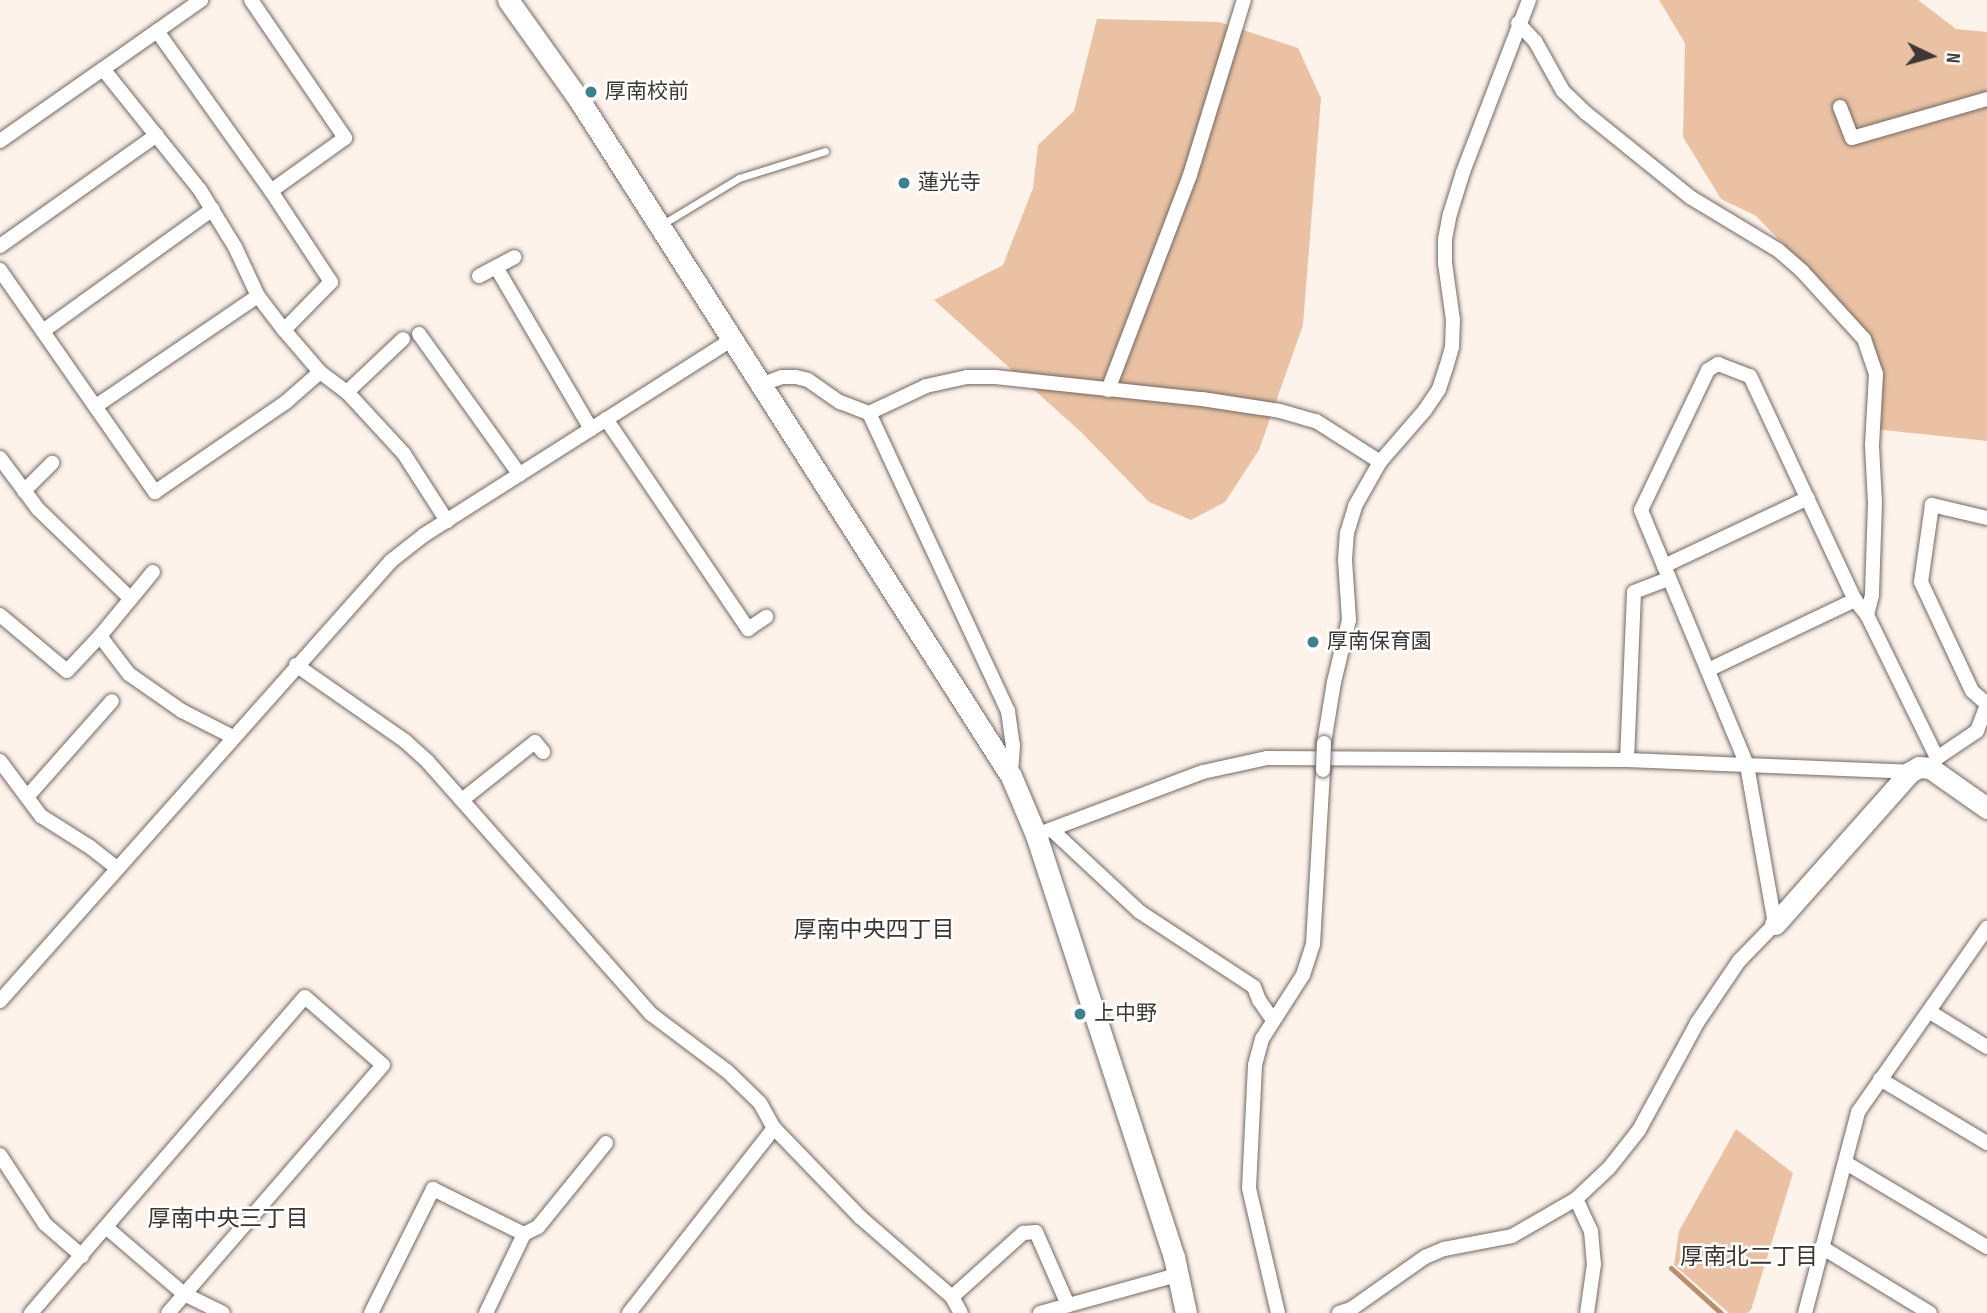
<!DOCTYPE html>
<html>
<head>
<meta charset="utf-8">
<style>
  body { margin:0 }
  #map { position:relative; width:1987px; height:1313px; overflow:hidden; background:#fdf3eb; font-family:"Sofia Sans Condensed","Noto Sans JP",sans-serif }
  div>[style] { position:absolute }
  .green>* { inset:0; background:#eac2a3 }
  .stream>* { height:5px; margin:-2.5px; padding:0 2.5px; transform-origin:2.5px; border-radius:2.5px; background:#b98e6a }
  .roads { filter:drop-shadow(0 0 2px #726963) drop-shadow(0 0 2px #726963) }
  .lane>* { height:7px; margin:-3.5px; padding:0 3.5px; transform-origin:3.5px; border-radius:3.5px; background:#fff }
  .street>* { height:14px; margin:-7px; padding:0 7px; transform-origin:7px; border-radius:7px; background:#fff }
  .secondary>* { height:21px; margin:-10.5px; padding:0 10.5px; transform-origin:10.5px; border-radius:10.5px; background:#fff }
  .bridges { filter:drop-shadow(0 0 2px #726963) drop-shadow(0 0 2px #726963) }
  .street-bridge>* { height:14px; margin:-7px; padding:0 7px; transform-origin:7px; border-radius:7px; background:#fff }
  .dots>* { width:19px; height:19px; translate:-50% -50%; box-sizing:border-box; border:4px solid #fff; border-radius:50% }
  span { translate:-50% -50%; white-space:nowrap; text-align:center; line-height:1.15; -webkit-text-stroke:5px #fff; paint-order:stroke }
  .poi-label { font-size:21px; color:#3c3835 }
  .left { translate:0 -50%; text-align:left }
  .neighbourhood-label { font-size:23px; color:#3d352f }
  .north { position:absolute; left:1896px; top:21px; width:70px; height:70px; -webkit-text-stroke:5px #fff; paint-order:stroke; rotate:95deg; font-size:19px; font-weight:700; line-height:28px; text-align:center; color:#3c3835 }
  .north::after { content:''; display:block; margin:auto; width:24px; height:32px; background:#3c3835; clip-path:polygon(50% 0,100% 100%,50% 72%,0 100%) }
</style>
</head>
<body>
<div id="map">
  <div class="green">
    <i style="clip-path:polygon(1659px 0,1918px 0,1956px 29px,1987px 32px,1987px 441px,1874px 429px,1871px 343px,1819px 281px,1756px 216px,1721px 199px,1683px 137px,1685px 43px)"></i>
    <i style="clip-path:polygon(1097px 19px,1219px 22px,1298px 48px,1321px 98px,1303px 325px,1259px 450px,1225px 502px,1191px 520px,1149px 502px,1081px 432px,934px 300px,1003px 265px,1033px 188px,1038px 145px,1074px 111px)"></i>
    <i style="clip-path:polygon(1736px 1129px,1793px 1173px,1751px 1310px,1747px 1313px,1729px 1313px,1674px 1265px,1679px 1231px)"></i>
  </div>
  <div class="stream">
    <i style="left:1671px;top:1268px;width:67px;rotate:42deg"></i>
  </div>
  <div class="roads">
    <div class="lane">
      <i style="left:661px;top:225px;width:91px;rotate:-31.1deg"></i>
      <i style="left:739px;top:178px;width:90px;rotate:-17.4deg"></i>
    </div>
    <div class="street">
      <i style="left:251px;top:0;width:167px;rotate:55.7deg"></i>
      <i style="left:345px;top:138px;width:91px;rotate:144.4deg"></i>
      <i style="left:271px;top:191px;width:109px;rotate:56.6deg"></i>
      <i style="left:331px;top:282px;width:67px;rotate:134.4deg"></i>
      <i style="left:1518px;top:23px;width:25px;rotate:47deg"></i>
      <i style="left:1535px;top:41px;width:57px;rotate:60.8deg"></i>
      <i style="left:1563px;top:91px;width:32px;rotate:44deg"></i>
      <i style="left:1586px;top:113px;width:134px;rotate:38.9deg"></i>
      <i style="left:1690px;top:197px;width:103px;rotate:31.1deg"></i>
      <i style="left:1778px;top:250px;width:32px;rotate:41deg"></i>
      <i style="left:1802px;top:271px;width:92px;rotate:47.6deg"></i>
      <i style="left:1864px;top:339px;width:37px;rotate:71deg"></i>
      <i style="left:1876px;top:374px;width:72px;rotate:93.2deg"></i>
      <i style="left:1872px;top:446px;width:57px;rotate:87deg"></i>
      <i style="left:1875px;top:503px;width:92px;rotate:91.9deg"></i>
      <i style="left:1872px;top:595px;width:21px;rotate:104deg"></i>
      <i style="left:157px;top:31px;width:196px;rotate:54.5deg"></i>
      <i style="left:103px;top:69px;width:120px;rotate:-35.1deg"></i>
      <i style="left:1840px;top:107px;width:33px;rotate:69deg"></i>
      <i style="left:1852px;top:138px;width:141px;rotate:-16.1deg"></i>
      <i style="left:0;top:141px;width:126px;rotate:-35deg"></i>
      <i style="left:103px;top:69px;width:155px;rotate:51.3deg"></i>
      <i style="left:200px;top:190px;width:67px;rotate:58.4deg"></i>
      <i style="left:235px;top:247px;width:54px;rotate:64.9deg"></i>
      <i style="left:258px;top:296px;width:43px;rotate:52.6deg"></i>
      <i style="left:284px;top:330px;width:55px;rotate:49.4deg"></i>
      <i style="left:320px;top:372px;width:34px;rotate:37deg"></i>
      <i style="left:347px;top:392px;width:84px;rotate:47.4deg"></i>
      <i style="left:404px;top:454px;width:80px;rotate:57.3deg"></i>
      <i style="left:0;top:246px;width:192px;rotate:-35.3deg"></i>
      <i style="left:496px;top:267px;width:188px;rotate:59.6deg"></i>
      <i style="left:0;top:270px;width:271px;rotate:55.1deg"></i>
      <i style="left:155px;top:492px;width:159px;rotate:-34.5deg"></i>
      <i style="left:286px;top:402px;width:45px;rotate:-41.4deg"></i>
      <i style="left:479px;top:276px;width:40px;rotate:-28deg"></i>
      <i style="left:43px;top:331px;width:209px;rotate:-35.7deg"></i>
      <i style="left:419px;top:334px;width:173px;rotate:54.4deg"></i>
      <i style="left:760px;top:385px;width:23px;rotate:-20deg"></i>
      <i style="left:782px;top:377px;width:14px"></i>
      <i style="left:796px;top:377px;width:12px;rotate:14deg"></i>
      <i style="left:808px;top:380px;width:39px;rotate:35deg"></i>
      <i style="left:840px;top:402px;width:31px;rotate:21deg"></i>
      <i style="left:869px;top:413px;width:63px;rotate:-25.3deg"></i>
      <i style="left:926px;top:386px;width:42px;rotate:-12.4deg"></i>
      <i style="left:967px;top:377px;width:28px"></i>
      <i style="left:995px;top:377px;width:208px;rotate:6.1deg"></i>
      <i style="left:1202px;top:399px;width:79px;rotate:8.7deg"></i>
      <i style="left:1280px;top:411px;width:37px;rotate:16deg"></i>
      <i style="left:1316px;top:421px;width:76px;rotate:32.6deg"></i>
      <i style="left:1108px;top:390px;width:230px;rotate:-69.1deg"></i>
      <i style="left:1190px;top:175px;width:183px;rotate:-72.9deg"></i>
      <i style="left:347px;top:392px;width:77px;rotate:-43.4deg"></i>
      <i style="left:96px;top:406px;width:196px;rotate:-34.2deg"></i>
      <i style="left:869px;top:413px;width:329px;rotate:65deg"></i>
      <i style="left:1008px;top:711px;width:34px;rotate:82deg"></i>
      <i style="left:1013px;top:745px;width:31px;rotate:94deg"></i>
      <i style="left:606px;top:419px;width:254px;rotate:55.9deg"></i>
      <i style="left:748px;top:629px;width:22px;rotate:-34deg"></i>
      <i style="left:0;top:458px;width:64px;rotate:53.3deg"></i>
      <i style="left:38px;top:509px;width:128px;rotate:44.1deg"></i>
      <i style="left:24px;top:491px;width:40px;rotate:-45deg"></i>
      <i style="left:1987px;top:518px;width:57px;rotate:-166.7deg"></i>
      <i style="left:1932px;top:505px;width:78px;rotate:98.1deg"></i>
      <i style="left:1921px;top:582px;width:120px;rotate:64.9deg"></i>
      <i style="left:1972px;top:691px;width:20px;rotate:41deg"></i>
      <i style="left:1664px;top:566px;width:159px;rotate:-25.3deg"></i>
      <i style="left:0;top:615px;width:87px;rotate:39.9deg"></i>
      <i style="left:67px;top:671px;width:48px;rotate:-46.7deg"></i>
      <i style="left:100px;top:636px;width:48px;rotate:52.7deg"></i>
      <i style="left:129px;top:674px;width:65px;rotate:34.9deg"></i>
      <i style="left:182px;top:711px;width:57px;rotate:27deg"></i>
      <i style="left:100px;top:636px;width:83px;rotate:-50.4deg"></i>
      <i style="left:296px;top:665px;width:133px;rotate:34.9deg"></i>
      <i style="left:405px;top:741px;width:31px;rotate:42deg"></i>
      <i style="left:428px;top:762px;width:337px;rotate:48.5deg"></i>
      <i style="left:651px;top:1014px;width:95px;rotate:36.9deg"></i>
      <i style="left:727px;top:1071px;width:46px;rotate:44.1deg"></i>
      <i style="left:760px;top:1103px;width:29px;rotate:61deg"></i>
      <i style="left:774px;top:1128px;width:124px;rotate:46deg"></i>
      <i style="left:860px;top:1217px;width:122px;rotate:41deg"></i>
      <i style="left:952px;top:1297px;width:18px;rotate:61deg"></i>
      <i style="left:1708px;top:670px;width:163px;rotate:-25.5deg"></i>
      <i style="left:1324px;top:743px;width:62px;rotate:-80.7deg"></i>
      <i style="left:1334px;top:682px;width:64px;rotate:-76.4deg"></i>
      <i style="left:1349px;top:620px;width:60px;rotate:-93.8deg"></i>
      <i style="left:1345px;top:560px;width:27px;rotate:-86deg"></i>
      <i style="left:1347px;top:533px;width:28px;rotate:-73deg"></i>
      <i style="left:1355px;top:506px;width:51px;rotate:-60.4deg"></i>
      <i style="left:1380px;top:462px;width:69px;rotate:-49.1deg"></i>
      <i style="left:1425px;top:410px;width:25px;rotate:-56deg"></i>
      <i style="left:1439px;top:389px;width:22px;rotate:-72deg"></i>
      <i style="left:1446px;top:368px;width:22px;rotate:-74deg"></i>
      <i style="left:1452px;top:347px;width:27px;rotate:-88deg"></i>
      <i style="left:1453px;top:320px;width:58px;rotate:-98deg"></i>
      <i style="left:1445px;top:263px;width:24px;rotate:-90deg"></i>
      <i style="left:1445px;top:239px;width:25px;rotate:-79deg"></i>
      <i style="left:1450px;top:214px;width:44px;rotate:-72.8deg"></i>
      <i style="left:1463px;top:172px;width:184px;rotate:-69deg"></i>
      <i style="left:1937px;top:758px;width:48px;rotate:-34deg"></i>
      <i style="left:1977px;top:731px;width:28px;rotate:-69deg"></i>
      <i style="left:1627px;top:760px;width:168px;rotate:-87.6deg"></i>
      <i style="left:1634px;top:592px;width:36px;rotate:-21deg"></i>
      <i style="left:0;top:761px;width:69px;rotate:53.3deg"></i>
      <i style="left:41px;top:816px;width:58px;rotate:32.3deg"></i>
      <i style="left:90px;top:847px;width:34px;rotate:38deg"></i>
      <i style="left:27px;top:797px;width:128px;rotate:-48.5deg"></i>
      <i style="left:462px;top:800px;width:93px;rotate:-38.5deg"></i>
      <i style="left:535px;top:742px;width:13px;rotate:51deg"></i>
      <i style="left:1053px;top:831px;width:119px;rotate:43deg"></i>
      <i style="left:1140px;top:912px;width:136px;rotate:33.3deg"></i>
      <i style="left:1254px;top:987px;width:14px;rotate:69deg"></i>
      <i style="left:1259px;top:1000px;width:24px;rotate:55deg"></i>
      <i style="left:1036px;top:835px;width:178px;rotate:-20.7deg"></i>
      <i style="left:1203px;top:772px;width:66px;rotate:-12.3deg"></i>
      <i style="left:1267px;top:758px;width:360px;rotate:0.3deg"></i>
      <i style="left:1627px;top:760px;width:283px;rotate:2.4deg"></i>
      <i style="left:0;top:1001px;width:589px;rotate:-48.37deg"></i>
      <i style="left:391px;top:561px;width:42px;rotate:-38.2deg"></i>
      <i style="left:424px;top:535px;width:364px;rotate:-32.4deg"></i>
      <i style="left:1930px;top:1012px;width:67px;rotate:31.6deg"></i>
      <i style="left:1880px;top:1079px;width:125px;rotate:30.9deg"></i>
      <i style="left:0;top:1155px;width:82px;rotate:56.9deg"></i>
      <i style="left:45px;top:1224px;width:49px;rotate:40.9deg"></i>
      <i style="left:1846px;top:1163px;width:164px;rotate:30.8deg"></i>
      <i style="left:1576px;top:1199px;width:35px;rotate:65deg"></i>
      <i style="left:1591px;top:1231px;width:33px;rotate:85deg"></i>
      <i style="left:1594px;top:1264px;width:49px;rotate:98.1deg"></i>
      <i style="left:107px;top:1228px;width:101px;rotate:40.6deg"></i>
      <i style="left:184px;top:1294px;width:43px;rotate:26deg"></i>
      <i style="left:1823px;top:1248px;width:125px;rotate:31.3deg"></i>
      <i style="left:952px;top:1297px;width:96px;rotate:-42deg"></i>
      <i style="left:1023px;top:1233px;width:13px;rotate:-4deg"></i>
      <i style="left:1036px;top:1232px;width:80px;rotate:66.3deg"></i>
      <i style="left:31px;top:1313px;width:418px;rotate:-49.1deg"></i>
      <i style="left:305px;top:997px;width:103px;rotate:41.1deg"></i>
      <i style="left:383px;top:1065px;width:328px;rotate:130.9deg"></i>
      <i style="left:371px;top:1313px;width:139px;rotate:-63.4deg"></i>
      <i style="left:433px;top:1189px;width:102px;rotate:26.3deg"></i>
      <i style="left:486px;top:1313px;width:88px;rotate:-64.3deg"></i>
      <i style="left:524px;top:1234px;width:16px;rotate:-27deg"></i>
      <i style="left:538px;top:1227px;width:108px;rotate:-51deg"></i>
      <i style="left:629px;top:1313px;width:235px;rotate:-51.9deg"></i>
      <i style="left:1040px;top:1313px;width:142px;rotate:-15.5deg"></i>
      <i style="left:1278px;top:1313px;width:128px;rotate:-103.1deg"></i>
      <i style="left:1249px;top:1188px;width:123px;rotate:-87.2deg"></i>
      <i style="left:1255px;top:1065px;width:27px;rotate:-75deg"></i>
      <i style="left:1262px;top:1039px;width:76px;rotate:-57.4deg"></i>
      <i style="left:1303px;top:975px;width:33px;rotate:-72deg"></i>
      <i style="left:1313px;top:944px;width:174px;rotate:-86.7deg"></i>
      <i style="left:1339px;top:1313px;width:13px;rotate:-18deg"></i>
      <i style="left:1351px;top:1309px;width:90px;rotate:-35.1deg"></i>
      <i style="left:1425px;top:1257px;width:21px;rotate:-23deg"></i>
      <i style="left:1444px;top:1249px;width:69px;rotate:-10.8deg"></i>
      <i style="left:1512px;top:1236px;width:74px;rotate:-30deg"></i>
      <i style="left:1576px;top:1199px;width:45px;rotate:-43.2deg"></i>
      <i style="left:1609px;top:1168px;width:48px;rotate:-51.7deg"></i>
      <i style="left:1639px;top:1130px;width:122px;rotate:-61.5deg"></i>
      <i style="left:1697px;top:1023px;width:75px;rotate:-55.9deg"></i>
      <i style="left:1739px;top:961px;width:52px;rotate:-45.8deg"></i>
      <i style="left:1775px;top:924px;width:161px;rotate:-100deg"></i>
      <i style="left:1747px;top:765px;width:276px;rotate:-112.6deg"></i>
      <i style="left:1641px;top:510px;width:155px;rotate:-64.4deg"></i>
      <i style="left:1708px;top:370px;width:12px;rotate:-31deg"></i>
      <i style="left:1718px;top:364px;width:34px;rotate:21deg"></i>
      <i style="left:1750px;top:376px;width:247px;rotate:64.9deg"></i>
      <i style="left:1855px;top:600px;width:19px;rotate:51deg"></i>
      <i style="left:1867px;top:615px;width:159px;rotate:63.9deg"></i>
      <i style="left:1937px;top:758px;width:12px;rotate:125deg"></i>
      <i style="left:1805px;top:1313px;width:208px;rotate:-75.2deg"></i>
      <i style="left:1858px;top:1112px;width:225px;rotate:-55deg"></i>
    </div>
    <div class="secondary">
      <i style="left:508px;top:0;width:120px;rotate:54.5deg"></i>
      <i style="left:578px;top:98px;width:804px;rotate:57.44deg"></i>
      <i style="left:1011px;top:776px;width:64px;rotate:67deg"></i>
      <i style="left:1036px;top:835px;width:444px;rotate:71.9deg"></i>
      <i style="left:1174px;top:1257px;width:57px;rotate:77.9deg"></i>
      <i style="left:1775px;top:924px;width:203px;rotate:-48.4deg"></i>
      <i style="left:1910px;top:772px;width:10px;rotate:-29deg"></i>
      <i style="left:1919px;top:767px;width:11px;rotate:5deg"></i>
      <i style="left:1930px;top:768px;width:70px;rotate:35.1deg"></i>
    </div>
  </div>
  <div class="bridges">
    <div class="street-bridge">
      <i style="left:1323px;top:770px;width:27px;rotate:-88deg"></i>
    </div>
  </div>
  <div class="dots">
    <i style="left:591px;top:92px;background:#3c828e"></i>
    <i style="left:904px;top:183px;background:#3c828e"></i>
    <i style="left:1313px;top:642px;background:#3c828e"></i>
    <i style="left:1080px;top:1014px;background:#3c828e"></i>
  </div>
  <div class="poi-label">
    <span class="left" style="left:605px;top:92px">厚南校前</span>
    <span class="left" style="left:918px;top:183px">蓮光寺</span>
    <span class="left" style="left:1327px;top:642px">厚南保育園</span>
    <span class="left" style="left:1094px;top:1014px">上中野</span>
  </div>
  <div class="neighbourhood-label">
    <span style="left:874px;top:930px">厚南中央四丁目</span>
    <span style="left:228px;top:1219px">厚南中央三丁目</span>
    <span style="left:1749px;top:1257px">厚南北二丁目</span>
  </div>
  <div class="north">N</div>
</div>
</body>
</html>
